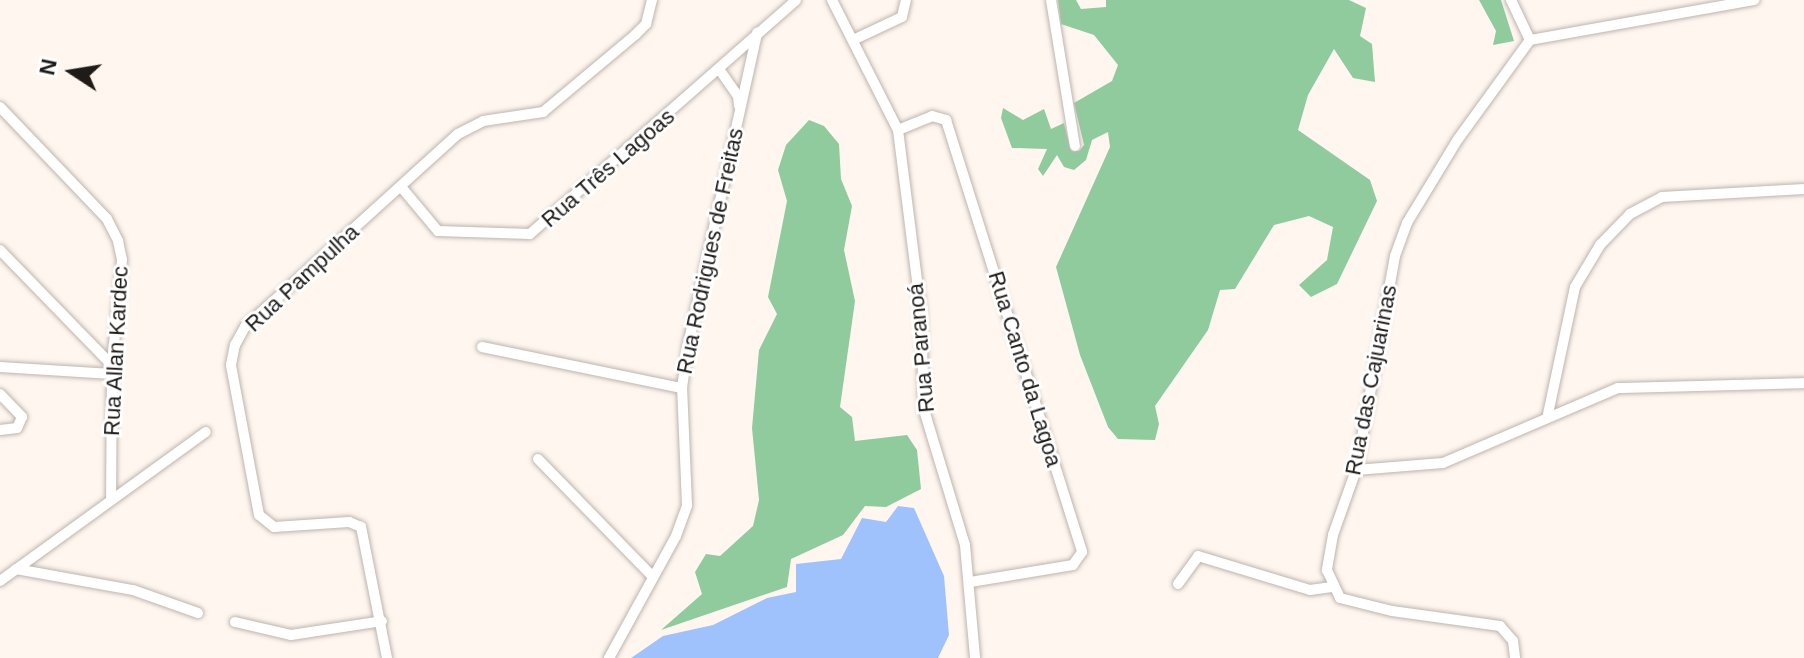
<!DOCTYPE html>
<html>
<head>
<meta charset="utf-8">
<style>
  body { margin:0 }
  #map { position:relative; width:1804px; height:658px; overflow:hidden; background:#fff6ef; font-family:Helvetica,sans-serif }
  div>[style] { position:absolute }
  .forest>* { inset:0; background:#8fcb9d }
  .water>* { inset:0; background:#a0c2fc }
  .roads { filter:drop-shadow(0 0 2px #bdb5ae) drop-shadow(0 0 2px #bdb5ae) }
  .minor>* { height:10px; margin:-5px; padding:0 5px; transform-origin:5px; border-radius:5px; background:#fff }
  span { translate:-50% -50%; white-space:nowrap; text-align:center; line-height:1.15; -webkit-text-stroke:6px #fff; paint-order:stroke }
  .street-label { font-size:22px; color:#1e1b19 }
  .north { position:absolute; left:32px; top:32px; width:80px; height:80px; -webkit-text-stroke:6px #fff; paint-order:stroke; rotate:282deg; font-size:22px; font-weight:700; line-height:32px; text-align:center; color:#1e1b19 }
  .north::after { content:''; display:block; margin:auto; width:28px; height:36px; background:#1e1b19; clip-path:polygon(50% 0,100% 100%,50% 72%,0 100%) }
</style>
</head>
<body>
<div id="map">
  <div class="forest">
    <i style="clip-path:polygon(1058px 0,1076px 0,1081px 9px,1106px 7px,1106px 0,1349px 0,1366px 8px,1360px 36px,1372px 44px,1375px 82px,1353px 78px,1334px 49px,1308px 95px,1298px 130px,1370px 180px,1377px 201px,1337px 284px,1311px 297px,1299px 285px,1327px 260px,1333px 227px,1309px 216px,1274px 225px,1235px 289px,1220px 290px,1208px 330px,1155px 406px,1159px 424px,1155px 440px,1118px 439px,1108px 427px,1080px 355px,1056px 267px,1110px 147px,1108px 132px,1092px 140px,1086px 160px,1074px 170px,1064px 167px,1057px 155px,1043px 176px,1038px 169px,1047px 149px,1012px 148px,1001px 118px,1003px 108px,1023px 120px,1044px 109px,1051px 129px,1064px 123px,1069px 143px,1079px 151px,1084px 145px,1074px 103px,1112px 81px,1118px 65px,1094px 35px,1061px 24px)"></i>
    <i style="clip-path:polygon(1479px 0,1501px 0,1514px 41px,1493px 45px,1496px 31px)"></i>
    <i style="clip-path:polygon(809px 120px,824px 126px,839px 144px,841px 179px,852px 206px,844px 250px,855px 301px,840px 407px,852px 417px,855px 441px,907px 435px,917px 450px,921px 489px,886px 507px,865px 506px,843px 535px,791px 559px,787px 587px,661px 630px,702px 594px,695px 572px,706px 554px,720px 556px,753px 526px,759px 500px,752px 428px,759px 350px,777px 314px,768px 297px,787px 201px,778px 170px,786px 145px)"></i>
  </div>
  <div class="water">
    <i style="clip-path:polygon(898px 506px,914px 508px,944px 576px,949px 635px,938px 658px,631px 658px,663px 636px,713px 625px,767px 598px,796px 592px,796px 564px,841px 559px,862px 518px,886px 522px)"></i>
  </div>
  <div class="roads">
    <div class="minor">
      <i style="left:832px;top:0;width:146px;rotate:63.1deg"></i>
      <i style="left:898px;top:130px;width:182px;rotate:82.8deg"></i>
      <i style="left:921px;top:311px;width:99px;rotate:88.3deg"></i>
      <i style="left:924px;top:410px;width:141px;rotate:73.1deg"></i>
      <i style="left:965px;top:545px;width:113px;rotate:84.9deg"></i>
      <i style="left:1051px;top:0;width:148px;rotate:80.7deg"></i>
      <i style="left:1511px;top:0;width:44px;rotate:64.6deg"></i>
      <i style="left:1530px;top:40px;width:122px;rotate:126deg"></i>
      <i style="left:1458px;top:139px;width:98px;rotate:121.3deg"></i>
      <i style="left:1407px;top:223px;width:35px;rotate:110deg"></i>
      <i style="left:1395px;top:256px;width:218px;rotate:100.3deg"></i>
      <i style="left:1356px;top:470px;width:69px;rotate:109.5deg"></i>
      <i style="left:1333px;top:535px;width:36px;rotate:100deg"></i>
      <i style="left:1327px;top:570px;width:31px;rotate:65deg"></i>
      <i style="left:1340px;top:598px;width:54px;rotate:14deg"></i>
      <i style="left:1392px;top:611px;width:109px;rotate:7.9deg"></i>
      <i style="left:1500px;top:626px;width:20px;rotate:49deg"></i>
      <i style="left:1513px;top:641px;width:17px;rotate:83deg"></i>
      <i style="left:853px;top:40px;width:54px;rotate:-25.1deg"></i>
      <i style="left:902px;top:17px;width:17px;rotate:-77deg"></i>
      <i style="left:1530px;top:40px;width:228px;rotate:-10.1deg"></i>
      <i style="left:719px;top:69px;width:33px;rotate:55deg"></i>
      <i style="left:738px;top:96px;width:10px;rotate:84deg"></i>
      <i style="left:0;top:107px;width:155px;rotate:46.3deg"></i>
      <i style="left:107px;top:219px;width:25px;rotate:63deg"></i>
      <i style="left:118px;top:241px;width:19px;rotate:78deg"></i>
      <i style="left:122px;top:260px;width:105px;rotate:95.4deg"></i>
      <i style="left:112px;top:365px;width:132px;rotate:90.4deg"></i>
      <i style="left:898px;top:130px;width:37px;rotate:-22deg"></i>
      <i style="left:932px;top:116px;width:15px;rotate:16deg"></i>
      <i style="left:946px;top:120px;width:453px;rotate:72.5deg"></i>
      <i style="left:1082px;top:552px;width:16px;rotate:125deg"></i>
      <i style="left:1073px;top:565px;width:104px;rotate:170.6deg"></i>
      <i style="left:402px;top:188px;width:56px;rotate:50.1deg"></i>
      <i style="left:438px;top:231px;width:92px;rotate:1.9deg"></i>
      <i style="left:530px;top:234px;width:354px;rotate:-41.3deg"></i>
      <i style="left:0;top:250px;width:161px;rotate:45.8deg"></i>
      <i style="left:482px;top:347px;width:204px;rotate:11.6deg"></i>
      <i style="left:0;top:367px;width:112px;rotate:3.6deg"></i>
      <i style="left:0;top:394px;width:32px;rotate:46deg"></i>
      <i style="left:22px;top:417px;width:12px;rotate:114deg"></i>
      <i style="left:17px;top:428px;width:17px;rotate:173deg"></i>
      <i style="left:1548px;top:414px;width:130px;rotate:-78deg"></i>
      <i style="left:1575px;top:287px;width:49px;rotate:-59.2deg"></i>
      <i style="left:1600px;top:245px;width:43px;rotate:-45.9deg"></i>
      <i style="left:1630px;top:214px;width:36px;rotate:-28deg"></i>
      <i style="left:1662px;top:197px;width:142px;rotate:-3.2deg"></i>
      <i style="left:538px;top:459px;width:163px;rotate:45.7deg"></i>
      <i style="left:1356px;top:470px;width:87px;rotate:-4.6deg"></i>
      <i style="left:1443px;top:463px;width:190px;rotate:-23.2deg"></i>
      <i style="left:1618px;top:388px;width:186px;rotate:-1.5deg"></i>
      <i style="left:16px;top:569px;width:119px;rotate:10.2deg"></i>
      <i style="left:133px;top:590px;width:69px;rotate:19.5deg"></i>
      <i style="left:0;top:581px;width:254px;rotate:-35.9deg"></i>
      <i style="left:1178px;top:584px;width:34px;rotate:-54deg"></i>
      <i style="left:1198px;top:556px;width:117px;rotate:16.9deg"></i>
      <i style="left:1310px;top:590px;width:22px;rotate:-8deg"></i>
      <i style="left:235px;top:622px;width:57px;rotate:13.1deg"></i>
      <i style="left:291px;top:635px;width:92px;rotate:-8.7deg"></i>
      <i style="left:387px;top:658px;width:134px;rotate:-101.2deg"></i>
      <i style="left:361px;top:527px;width:13px;rotate:-157deg"></i>
      <i style="left:349px;top:522px;width:75px;rotate:176.2deg"></i>
      <i style="left:274px;top:527px;width:19px;rotate:-141deg"></i>
      <i style="left:259px;top:515px;width:153px;rotate:-100.6deg"></i>
      <i style="left:231px;top:365px;width:20px;rotate:-79deg"></i>
      <i style="left:235px;top:345px;width:21px;rotate:-61deg"></i>
      <i style="left:245px;top:327px;width:287px;rotate:-42.2deg"></i>
      <i style="left:458px;top:134px;width:28px;rotate:-27deg"></i>
      <i style="left:483px;top:121px;width:61px;rotate:-8.5deg"></i>
      <i style="left:543px;top:112px;width:120px;rotate:-39.9deg"></i>
      <i style="left:635px;top:35px;width:16px;rotate:-45deg"></i>
      <i style="left:646px;top:24px;width:25px;rotate:-76deg"></i>
      <i style="left:609px;top:658px;width:139px;rotate:-61.2deg"></i>
      <i style="left:676px;top:536px;width:33px;rotate:-70deg"></i>
      <i style="left:687px;top:505px;width:117px;rotate:-92.4deg"></i>
      <i style="left:682px;top:388px;width:43px;rotate:-82.1deg"></i>
      <i style="left:688px;top:345px;width:320px;rotate:-77.5deg"></i>
    </div>
  </div>
  <div class="street-label">
    <span style="left:608px;top:168px;rotate:-41deg">Rua Três Lagoas</span>
    <span style="left:710px;top:251px;rotate:-78deg">Rua Rodrigues de Freitas</span>
    <span style="left:302px;top:278px;rotate:-43deg">Rua Pampulha</span>
    <span style="left:921px;top:348px;rotate:-95deg">Rua Paranoá</span>
    <span style="left:116px;top:351px;rotate:-87deg">Rua Allan Kardec</span>
    <span style="left:1025px;top:369px;rotate:73deg">Rua Canto da Lagoa</span>
    <span style="left:1371px;top:380px;rotate:-79deg">Rua das Cajuarinas</span>
  </div>
  <div class="north">N</div>
</div>
</body>
</html>
